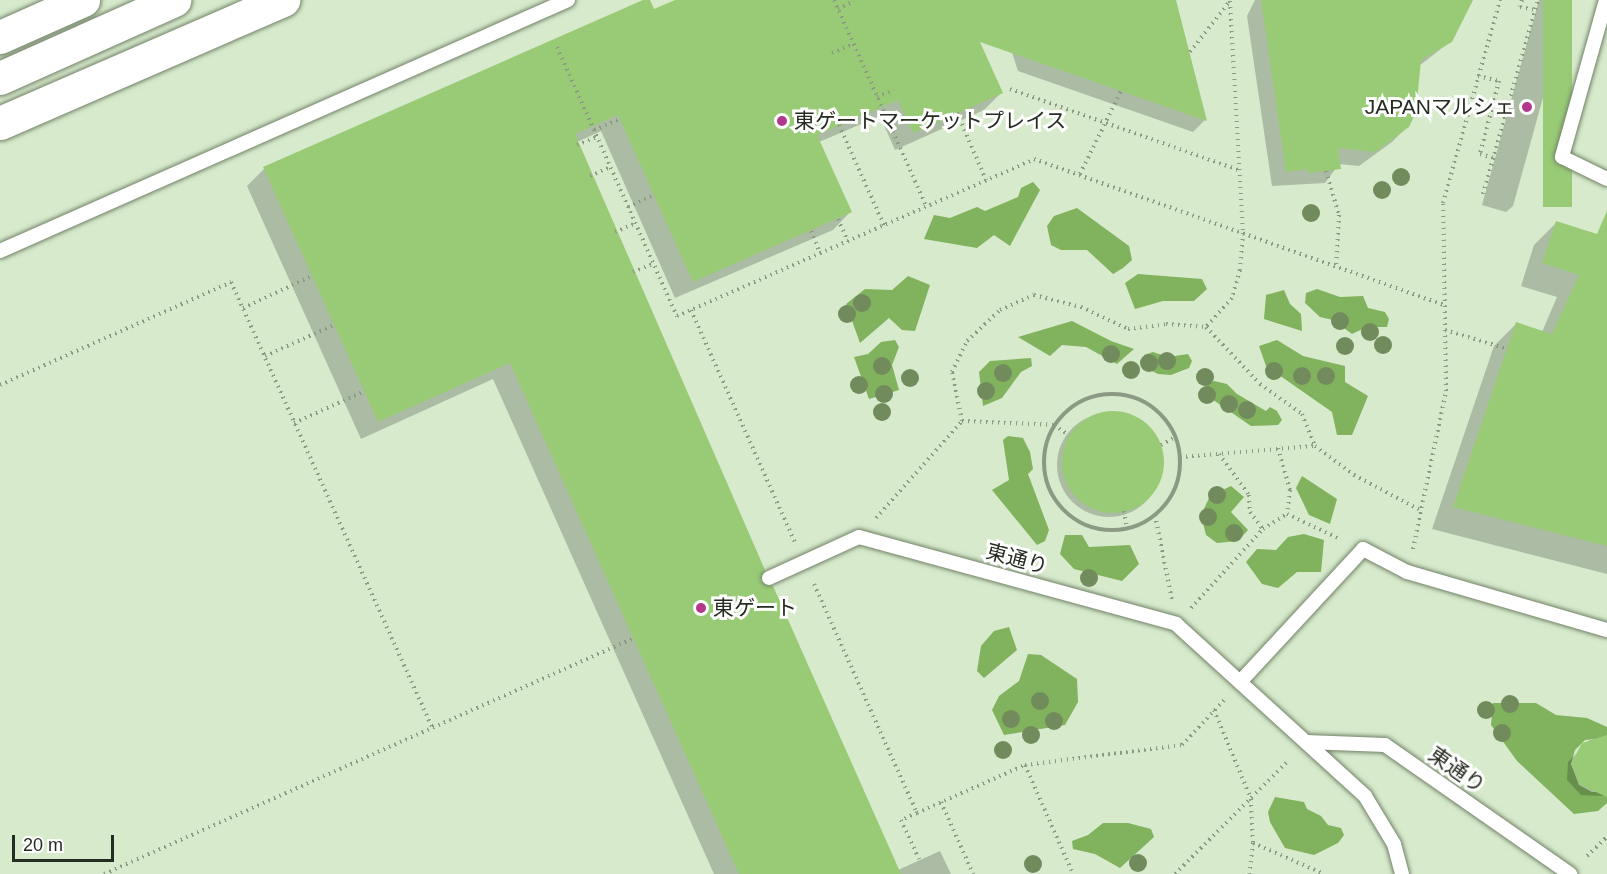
<!DOCTYPE html>
<html>
<head>
<meta charset="utf-8">
<style>
  body { margin:0 }
  #map { position:relative; width:1607px; height:874px; overflow:hidden; background:#d7eacc; font-family:Helvetica,"Noto Sans JP",sans-serif }
  div>[style] { position:absolute }
  .forest>* { inset:0; background:#81b25e }
  .shadow>* { inset:0; background:#0003 }
  .round { border-radius:50% }
  .building>* { inset:0; background:#99cb76; transform-origin:0 0 }
  .path>* { height:4px; margin-top:-2px; transform-origin:0; background:repeating-linear-gradient(90deg,#8c9a84 0 1.5px,transparent 0 6px) }
  .path>.ring { margin:-2px; padding:0; box-sizing:content-box; background:none; border:4px solid #8c9a84; border-radius:50% }
  .roads { filter:drop-shadow(0 0 2px #728267) drop-shadow(0 0 2px #728267) }
  .service>* { height:14px; margin:-7px; padding:0 7px; transform-origin:7px; border-radius:7px; background:#fff }
  .tertiary>* { height:33px; margin:-16.5px; padding:0 16.5px; transform-origin:16.5px; border-radius:16.5px; background:#fff }
  .trees>* { width:18px; height:18px; margin:-9px; border-radius:50%; background:#728b5c }
  .dots>* { width:16px; height:16px; translate:-50% -50%; box-sizing:border-box; border:3px solid #fff; border-radius:50% }
  span { translate:-50% -50%; white-space:nowrap; text-align:center; line-height:1.15; -webkit-text-stroke:6px #fff; paint-order:stroke }
  .poi-label { font-size:21px; color:#252c21 }
  .right { translate:-100% -50%; text-align:right }
  .left { translate:0 -50%; text-align:left }
  .street-label { font-size:21px; color:#252c21 }
  .scale { position:absolute; left:12px; top:835px; width:102px; height:27px; box-sizing:border-box; border:3px solid #252c21; border-top:0; padding-left:8px; font-size:18px; line-height:21px; white-space:nowrap; color:#252c21; -webkit-text-stroke:4px #fff; paint-order:stroke }
</style>
</head>
<body>
<div id="map">
  <div class="forest">
    <i style="clip-path:polygon(1033px 182px,1040px 190px,1010px 246px,994px 235px,977px 248px,924px 239px,934px 215px,950px 218px,977px 207px,985px 211px,1018px 197px,1021px 188px)"></i>
    <i style="clip-path:polygon(1077px 208px,1129px 246px,1132px 260px,1123px 268px,1113px 274px,1087px 250px,1061px 250px,1051px 245px,1047px 226px,1054px 216px)"></i>
    <i style="clip-path:polygon(1138px 274px,1202px 279px,1207px 289px,1194px 301px,1163px 301px,1135px 309px,1125px 283px)"></i>
    <i style="clip-path:polygon(908px 276px,930px 285px,915px 331px,902px 330px,889px 318px,860px 343px,846px 304px,865px 289px,892px 290px)"></i>
    <i style="clip-path:polygon(1317px 289px,1340px 297px,1363px 296px,1368px 308px,1385px 312px,1389px 319px,1387px 327px,1367px 327px,1352px 334px,1333px 320px,1320px 317px,1305px 303px,1306px 293px)"></i>
    <i style="clip-path:polygon(1284px 290px,1290px 304px,1301px 314px,1302px 331px,1264px 319px,1266px 295px)"></i>
    <i style="clip-path:polygon(1072px 321px,1111px 341px,1134px 349px,1117px 364px,1086px 347px,1062px 345px,1050px 356px,1018px 337px)"></i>
    <i style="clip-path:polygon(895px 340px,899px 347px,892px 365px,899px 390px,869px 399px,854px 357px,868px 354px,881px 342px)"></i>
    <i style="clip-path:polygon(1277px 340px,1303px 356px,1345px 366px,1345px 382px,1368px 396px,1352px 435px,1337px 435px,1332px 412px,1266px 366px,1259px 346px)"></i>
    <i style="clip-path:polygon(1153px 352px,1168px 357px,1188px 354px,1192px 361px,1189px 368px,1171px 375px,1158px 374px,1146px 368px,1144px 355px)"></i>
    <i style="clip-path:polygon(1031px 358px,1032px 366px,1021px 372px,1002px 398px,983px 406px,979px 372px,990px 361px)"></i>
    <i style="clip-path:polygon(1214px 381px,1227px 384px,1237px 394px,1266px 411px,1270px 407px,1277px 411px,1282px 420px,1278px 425px,1251px 426px,1206px 395px,1202px 388px)"></i>
    <i style="clip-path:polygon(1008px 436px,1023px 438px,1030px 452px,1033px 469px,1028px 474px,1049px 530px,1045px 541px,1037px 545px,992px 490px,1009px 480px,1003px 440px)"></i>
    <i style="clip-path:polygon(1302px 476px,1337px 499px,1330px 524px,1309px 515px,1296px 488px)"></i>
    <i style="clip-path:polygon(1231px 486px,1244px 497px,1231px 512px,1248px 530px,1238px 541px,1217px 543px,1206px 535px,1201px 515px,1210px 496px)"></i>
    <i style="clip-path:polygon(1304px 534px,1324px 540px,1321px 572px,1297px 572px,1278px 588px,1262px 584px,1246px 562px,1257px 549px,1276px 550px,1288px 537px)"></i>
    <i style="clip-path:polygon(1065px 535px,1082px 535px,1089px 547px,1130px 545px,1139px 564px,1122px 581px,1074px 569px,1060px 554px)"></i>
    <i style="clip-path:polygon(1009px 627px,1017px 650px,984px 678px,977px 671px,981px 646px,994px 631px)"></i>
    <i style="clip-path:polygon(1028px 654px,1041px 655px,1077px 679px,1078px 702px,1065px 725px,1004px 735px,992px 710px,999px 696px,1019px 681px)"></i>
    <i style="clip-path:polygon(1493px 703px,1536px 703px,1556px 715px,1587px 718px,1607px 727px,1607px 738px,1585px 740px,1575px 750px,1571px 764px,1579px 785px,1592px 792px,1607px 792px,1607px 803px,1598px 811px,1574px 814px,1517px 761px,1491px 725px)"></i>
    <i style="clip-path:polygon(1275px 797px,1304px 802px,1307px 809px,1321px 816px,1328px 825px,1341px 828px,1344px 835px,1338px 843px,1314px 855px,1285px 848px,1270px 822px,1268px 812px)"></i>
    <i style="clip-path:polygon(1103px 823px,1128px 823px,1151px 829px,1154px 837px,1120px 868px,1095px 854px,1073px 849px,1072px 841px,1088px 835px)"></i>
  </div>
  <div class="shadow">
    <i style="clip-path:polygon(647px 0,654px 11px,679px 0,960px 0,1001px 93px,984px 110px,895px 150px,880px 116px,819px 142px,850px 212px,833px 230px,675px 298px,601px 131px,577px 142px,759px 582px,898px 870px,940px 851px,951px 874px,714px 874px,493px 379px,361px 439px,247px 186px,264px 169px)"></i>
    <i style="clip-path:polygon(995px 0,1174px 0,1205px 120px,1193px 132px,1018px 71px)"></i>
    <i style="clip-path:polygon(1255px 0,1467px 0,1451px 41px,1419px 66px,1408px 126px,1392px 142px,1359px 166px,1339px 164px,1325px 183px,1272px 186px,1247px 16px)"></i>
    <i style="clip-path:polygon(1539px 0,1570px 0,1513px 206px,1506px 212px,1482px 205px)"></i>
    <i style="clip-path:polygon(1557px 222px,1607px 239px,1607px 574px,1432px 529px,1494px 346px,1516px 324px,1542px 332px,1557px 297px,1521px 286px,1534px 245px)"></i>
    <i class="round" style="left:1057px;top:413px;width:104px;height:104px"></i>
    <i style="clip-path:polygon(1590px 740px,1607px 742px,1607px 792px,1603px 796px,1581px 795px,1567px 780px,1568px 762px)"></i>
  </div>
  <div class="building">
    <i style="clip-path:polygon(643px 0,650px 0,654px 9px,675px 0,1176px 0,1207px 121px,980px 42px,1003px 93px,913px 133px,898px 100px,817px 135px,852px 212px,693px 282px,618px 115px,575px 134px,765px 570px,761px 581px,773px 586px,901px 874px,739px 874px,510px 363px,378px 422px,263px 167px)"></i>
    <i style="clip-path:polygon(1261px 0,1473px 0,1452px 42px,1421px 60px,1416px 112px,1409px 127px,1375px 152px,1338px 148px,1341px 169px,1308px 173px,1308px 169px,1286px 172px)"></i>
    <i style="left:1543px;top:0;width:29px;height:207px"></i>
    <i style="clip-path:polygon(1607px 211px,1607px 546px,1453px 507px,1516px 322px,1552px 334px,1579px 275px,1542px 263px,1556px 221px,1597px 234px)"></i>
    <i class="round" style="left:1062px;top:411px;width:102px;height:102px"></i>
    <i style="clip-path:polygon(1607px 735px,1607px 797px,1580px 785px,1571px 764px,1582px 743px)"></i>
  </div>
  <div class="path">
    <i style="left:834px;top:0;width:226px;rotate:65.9deg"></i>
    <i style="left:1522px;top:0;width:7px;rotate:106deg"></i>
    <i style="left:1520px;top:7px;width:15px;rotate:11deg"></i>
    <i style="left:838px;top:9px;width:18px;rotate:-27deg"></i>
    <i style="left:557px;top:47px;width:295px;rotate:66deg"></i>
    <i style="left:677px;top:316px;width:390px;rotate:-23.7deg"></i>
    <i style="left:1034px;top:159px;width:436px;rotate:19.6deg"></i>
    <i style="left:1190px;top:52px;width:65px;rotate:-51.9deg"></i>
    <i style="left:1230px;top:1px;width:232px;rotate:86.8deg"></i>
    <i style="left:1243px;top:233px;width:37px;rotate:95deg"></i>
    <i style="left:1240px;top:270px;width:29px;rotate:106deg"></i>
    <i style="left:1232px;top:298px;width:39px;rotate:132deg"></i>
    <i style="left:832px;top:53px;width:23px;rotate:-23deg"></i>
    <i style="left:1478px;top:76px;width:22px;rotate:13deg"></i>
    <i style="left:1499px;top:81px;width:75px;rotate:104.6deg"></i>
    <i style="left:1480px;top:154px;width:15px;rotate:16deg"></i>
    <i style="left:1010px;top:89px;width:245px;rotate:19.5deg"></i>
    <i style="left:877px;top:97px;width:18px;rotate:-22deg"></i>
    <i style="left:957px;top:113px;width:73px;rotate:66.6deg"></i>
    <i style="left:839px;top:125px;width:110px;rotate:65.8deg"></i>
    <i style="left:594px;top:130px;width:28px;rotate:-23deg"></i>
    <i style="left:577px;top:145px;width:22px;rotate:-22deg"></i>
    <i style="left:1326px;top:171px;width:46px;rotate:73.5deg"></i>
    <i style="left:1339px;top:215px;width:51px;rotate:93.4deg"></i>
    <i style="left:1080px;top:174px;width:93px;rotate:-63.7deg"></i>
    <i style="left:590px;top:176px;width:22px;rotate:-24deg"></i>
    <i style="left:1483px;top:194px;width:202px;rotate:-74.2deg"></i>
    <i style="left:628px;top:207px;width:29px;rotate:-25deg"></i>
    <i style="left:838px;top:219px;width:24px;rotate:66deg"></i>
    <i style="left:811px;top:231px;width:24px;rotate:68deg"></i>
    <i style="left:615px;top:232px;width:23px;rotate:-23deg"></i>
    <i style="left:633px;top:272px;width:22px;rotate:-22deg"></i>
    <i style="left:243px;top:308px;width:76px;rotate:-24.9deg"></i>
    <i style="left:691px;top:310px;width:254px;rotate:65.9deg"></i>
    <i style="left:1445px;top:330px;width:66px;rotate:16.8deg"></i>
    <i style="left:265px;top:356px;width:76px;rotate:-24.2deg"></i>
    <i style="left:0;top:385px;width:253px;rotate:-24deg"></i>
    <i style="left:231px;top:282px;width:489px;rotate:65.7deg"></i>
    <i class="ring" style="left:1044px;top:394px;width:132px;height:132px"></i>
    <i style="left:962px;top:421px;width:50px;rotate:-101.5deg"></i>
    <i style="left:952px;top:372px;width:34px;rotate:-64deg"></i>
    <i style="left:967px;top:341px;width:45px;rotate:-43.2deg"></i>
    <i style="left:1000px;top:310px;width:37px;rotate:-24deg"></i>
    <i style="left:1034px;top:295px;width:49px;rotate:14.3deg"></i>
    <i style="left:1081px;top:307px;width:52px;rotate:25.1deg"></i>
    <i style="left:1128px;top:329px;width:38px;rotate:-7deg"></i>
    <i style="left:1166px;top:324px;width:40px;rotate:4.3deg"></i>
    <i style="left:1206px;top:327px;width:79px;rotate:46.5deg"></i>
    <i style="left:1260px;top:384px;width:52px;rotate:35.5deg"></i>
    <i style="left:1302px;top:414px;width:35px;rotate:68deg"></i>
    <i style="left:1315px;top:446px;width:49px;rotate:36.6deg"></i>
    <i style="left:1354px;top:475px;width:77px;rotate:27.9deg"></i>
    <i style="left:294px;top:423px;width:78px;rotate:-24.3deg"></i>
    <i style="left:1161px;top:445px;width:16px;rotate:-30deg"></i>
    <i style="left:1278px;top:448px;width:44px;rotate:74.1deg"></i>
    <i style="left:1290px;top:490px;width:24px;rotate:97deg"></i>
    <i style="left:1219px;top:454px;width:51px;rotate:53.8deg"></i>
    <i style="left:1249px;top:495px;width:17px;rotate:87deg"></i>
    <i style="left:1250px;top:512px;width:21px;rotate:53deg"></i>
    <i style="left:1180px;top:457px;width:135px;rotate:-4.7deg"></i>
    <i style="left:1124px;top:511px;width:17px;rotate:80deg"></i>
    <i style="left:1155px;top:515px;width:87px;rotate:78.7deg"></i>
    <i style="left:876px;top:518px;width:130px;rotate:-48.4deg"></i>
    <i style="left:962px;top:421px;width:92px;rotate:2.5deg"></i>
    <i style="left:1054px;top:425px;width:18px;rotate:34deg"></i>
    <i style="left:1413px;top:549px;width:161px;rotate:-78.2deg"></i>
    <i style="left:1446px;top:391px;width:188px;rotate:-90.9deg"></i>
    <i style="left:1443px;top:203px;width:211px;rotate:-74.3deg"></i>
    <i style="left:814px;top:584px;width:251px;rotate:65.8deg"></i>
    <i style="left:917px;top:813px;width:118px;rotate:-24deg"></i>
    <i style="left:1025px;top:765px;width:158px;rotate:-7.3deg"></i>
    <i style="left:1182px;top:745px;width:63px;rotate:-46.9deg"></i>
    <i style="left:1191px;top:608px;width:107px;rotate:-47.7deg"></i>
    <i style="left:1263px;top:529px;width:28px;rotate:-32deg"></i>
    <i style="left:1287px;top:514px;width:59px;rotate:25.3deg"></i>
    <i style="left:1214px;top:710px;width:96px;rotate:67.4deg"></i>
    <i style="left:1251px;top:799px;width:44px;rotate:87.4deg"></i>
    <i style="left:1253px;top:843px;width:31px;rotate:97deg"></i>
    <i style="left:1025px;top:765px;width:119px;rotate:66.2deg"></i>
    <i style="left:941px;top:802px;width:79px;rotate:66deg"></i>
    <i style="left:917px;top:813px;width:17px;rotate:156deg"></i>
    <i style="left:901px;top:820px;width:43px;rotate:65.2deg"></i>
    <i style="left:1253px;top:843px;width:77px;rotate:23.6deg"></i>
    <i style="left:1587px;top:856px;width:28px;rotate:-44deg"></i>
    <i style="left:104px;top:874px;width:580px;rotate:-24deg"></i>
    <i style="left:1175px;top:874px;width:161px;rotate:-45deg"></i>
  </div>
  <div class="roads">
    <div class="service">
      <i style="left:1606px;top:0;width:163px;rotate:105.7deg"></i>
      <i style="left:1562px;top:157px;width:50px;rotate:26.1deg"></i>
      <i style="left:0;top:251px;width:621px;rotate:-23.84deg"></i>
      <i style="left:769px;top:578px;width:99px;rotate:-24.5deg"></i>
      <i style="left:859px;top:537px;width:329px;rotate:15.3deg"></i>
      <i style="left:1176px;top:624px;width:256px;rotate:42.3deg"></i>
      <i style="left:1365px;top:796px;width:56px;rotate:58.9deg"></i>
      <i style="left:1394px;top:844px;width:31px;rotate:75deg"></i>
      <i style="left:1240px;top:682px;width:181px;rotate:-47.2deg"></i>
      <i style="left:1363px;top:549px;width:50px;rotate:27.6deg"></i>
      <i style="left:1407px;top:572px;width:208px;rotate:16.2deg"></i>
      <i style="left:1306px;top:742px;width:79px;rotate:2.2deg"></i>
      <i style="left:1385px;top:745px;width:226px;rotate:34.9deg"></i>
    </div>
    <div class="tertiary">
      <i style="left:0;top:37px;width:91px;rotate:-24deg"></i>
      <i style="left:0;top:78px;width:191px;rotate:-24.1deg"></i>
      <i style="left:0;top:123px;width:309px;rotate:-23.5deg"></i>
    </div>
  </div>
  <div class="trees">
    <i style="left:1401px;top:177px"></i>
    <i style="left:1382px;top:190px"></i>
    <i style="left:1311px;top:213px"></i>
    <i style="left:862px;top:303px"></i>
    <i style="left:847px;top:314px"></i>
    <i style="left:1340px;top:321px"></i>
    <i style="left:1370px;top:332px"></i>
    <i style="left:1383px;top:345px"></i>
    <i style="left:1345px;top:346px"></i>
    <i style="left:1111px;top:354px"></i>
    <i style="left:1167px;top:361px"></i>
    <i style="left:1149px;top:363px"></i>
    <i style="left:882px;top:366px"></i>
    <i style="left:1131px;top:370px"></i>
    <i style="left:1274px;top:371px"></i>
    <i style="left:1003px;top:373px"></i>
    <i style="left:1302px;top:376px"></i>
    <i style="left:1326px;top:376px"></i>
    <i style="left:1205px;top:377px"></i>
    <i style="left:910px;top:378px"></i>
    <i style="left:859px;top:385px"></i>
    <i style="left:986px;top:391px"></i>
    <i style="left:884px;top:394px"></i>
    <i style="left:1207px;top:395px"></i>
    <i style="left:1229px;top:404px"></i>
    <i style="left:1247px;top:410px"></i>
    <i style="left:882px;top:412px"></i>
    <i style="left:1217px;top:495px"></i>
    <i style="left:1208px;top:517px"></i>
    <i style="left:1234px;top:533px"></i>
    <i style="left:1089px;top:578px"></i>
    <i style="left:1040px;top:701px"></i>
    <i style="left:1510px;top:704px"></i>
    <i style="left:1486px;top:710px"></i>
    <i style="left:1011px;top:719px"></i>
    <i style="left:1054px;top:721px"></i>
    <i style="left:1502px;top:733px"></i>
    <i style="left:1031px;top:735px"></i>
    <i style="left:1003px;top:750px"></i>
    <i style="left:1138px;top:863px"></i>
    <i style="left:1033px;top:864px"></i>
  </div>
  <div class="dots">
    <i style="left:1527px;top:107px;background:#b3388b"></i>
    <i style="left:782px;top:121px;background:#b3388b"></i>
    <i style="left:701px;top:608px;background:#b3388b"></i>
  </div>
  <div class="poi-label">
    <span class="right" style="left:1515px;top:107px">JAPANマルシェ</span>
    <span class="left" style="left:794px;top:121px">東ゲートマーケットプレイス</span>
    <span class="left" style="left:713px;top:608px">東ゲート</span>
  </div>
  <div class="street-label">
    <span style="left:1017px;top:559px;rotate:15deg">東通り</span>
    <span style="left:1457px;top:770px;rotate:35deg">東通り</span>
  </div>
  <div class="scale">20 m</div>
</div>
</body>
</html>
